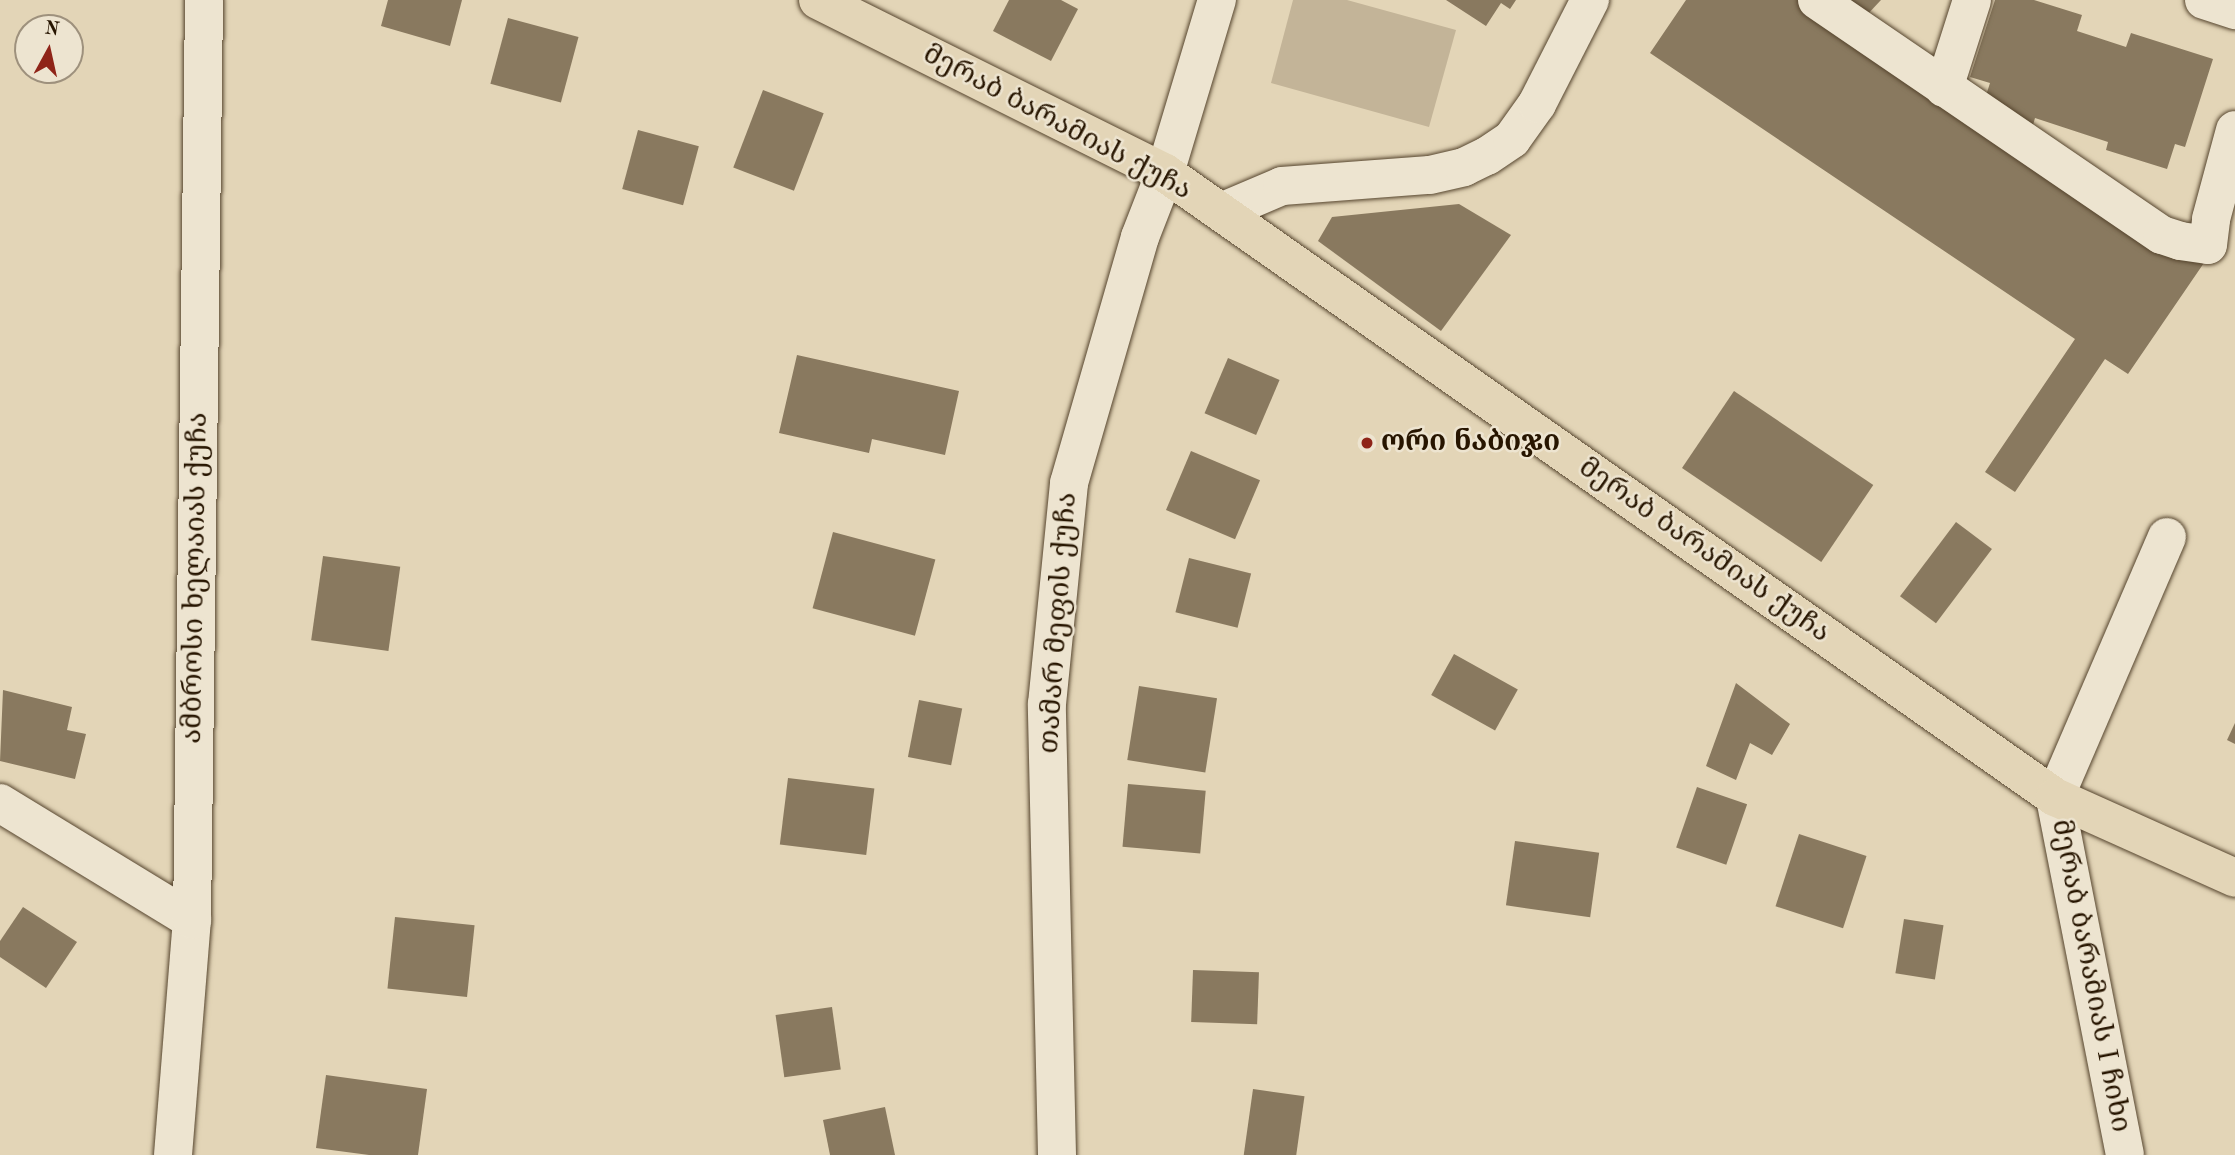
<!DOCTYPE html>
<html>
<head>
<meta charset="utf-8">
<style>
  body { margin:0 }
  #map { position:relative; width:2235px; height:1155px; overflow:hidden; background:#e3d5b7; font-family:"Old Standard TT","Noto Serif Georgian",serif }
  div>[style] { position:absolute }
  .green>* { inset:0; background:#c3b498 }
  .building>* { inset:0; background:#89795f; transform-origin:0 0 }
  .roads { filter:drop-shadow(0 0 2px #56452e) drop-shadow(0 0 2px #56452e) }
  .minor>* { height:38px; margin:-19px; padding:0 19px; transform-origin:19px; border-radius:19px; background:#ede4d0 }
  .major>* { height:38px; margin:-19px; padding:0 19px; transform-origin:19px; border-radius:19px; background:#e3d5b7 }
  .dots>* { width:19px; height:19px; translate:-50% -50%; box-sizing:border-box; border:4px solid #ede4d0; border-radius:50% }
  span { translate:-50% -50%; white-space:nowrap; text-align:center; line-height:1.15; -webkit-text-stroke:5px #ede4d0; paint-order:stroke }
  .street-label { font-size:28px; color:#271500 }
  .poi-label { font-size:28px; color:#271500; font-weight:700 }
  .left { translate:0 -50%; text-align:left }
  .north { position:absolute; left:14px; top:14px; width:70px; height:70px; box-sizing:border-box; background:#ede4d0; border:2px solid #9e917d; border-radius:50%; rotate:8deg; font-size:19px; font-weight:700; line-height:28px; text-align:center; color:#271500 }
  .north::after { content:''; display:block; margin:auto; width:24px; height:32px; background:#8f2418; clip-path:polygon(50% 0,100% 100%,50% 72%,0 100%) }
</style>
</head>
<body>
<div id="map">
  <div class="green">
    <i style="clip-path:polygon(1293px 0,1347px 0,1456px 30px,1429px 127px,1271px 83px)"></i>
  </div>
  <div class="building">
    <i style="clip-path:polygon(388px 0,462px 0,450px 46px,381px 26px)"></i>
    <i style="clip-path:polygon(1009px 0,1061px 0,1078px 9px,1051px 61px,993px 31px)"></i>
    <i style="clip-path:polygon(1446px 0,1516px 0,1510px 9px,1501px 3px,1486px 26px)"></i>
    <i style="clip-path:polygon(1686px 0,1827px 0,1983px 105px,1990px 83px,1970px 77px,1995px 0,2034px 0,2082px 15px,2077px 31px,2126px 47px,2131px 33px,2213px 59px,2185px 147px,2175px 144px,2167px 169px,2106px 150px,2108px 142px,2035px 118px,2033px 125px,2208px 257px,2128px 374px,2105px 359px,2015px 492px,1985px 472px,2075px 339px,1650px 53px)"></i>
    <i style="clip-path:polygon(1848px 0,1881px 0,1866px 16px)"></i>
    <i style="left:508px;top:18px;width:73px;height:68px;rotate:15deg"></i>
    <i style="left:763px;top:90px;width:65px;height:83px;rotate:21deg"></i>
    <i style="left:638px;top:130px;width:63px;height:61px;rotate:15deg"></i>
    <i style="clip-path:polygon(1459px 204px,1511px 235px,1441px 331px,1318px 241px,1332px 217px)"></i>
    <i style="clip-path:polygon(797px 355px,959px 391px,945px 455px,872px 439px,869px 453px,779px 433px)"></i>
    <i style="left:1228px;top:358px;width:56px;height:60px;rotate:23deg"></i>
    <i style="left:1734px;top:391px;width:168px;height:93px;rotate:34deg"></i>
    <i style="left:1191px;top:451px;width:75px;height:64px;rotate:23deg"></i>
    <i style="left:1956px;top:522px;width:45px;height:93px;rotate:37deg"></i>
    <i style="left:833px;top:532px;width:106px;height:79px;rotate:15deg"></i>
    <i style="left:323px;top:556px;width:78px;height:85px;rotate:8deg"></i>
    <i style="left:1189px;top:558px;width:64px;height:56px;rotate:14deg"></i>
    <i style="left:1454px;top:654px;width:73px;height:47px;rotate:29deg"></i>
    <i style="clip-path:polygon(1736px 683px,1790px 724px,1772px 755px,1750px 743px,1736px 780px,1706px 766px)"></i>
    <i style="left:1139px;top:686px;width:79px;height:75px;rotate:9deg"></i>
    <i style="clip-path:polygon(3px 690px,72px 707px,67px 730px,86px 734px,75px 779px,0 761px)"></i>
    <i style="left:919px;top:700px;width:44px;height:58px;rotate:11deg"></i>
    <i style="clip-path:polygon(2235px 723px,2235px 744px,2227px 740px)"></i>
    <i style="left:788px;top:778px;width:87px;height:67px;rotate:7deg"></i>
    <i style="left:1128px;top:784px;width:78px;height:63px;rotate:5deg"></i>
    <i style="left:1697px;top:787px;width:53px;height:64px;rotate:19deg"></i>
    <i style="left:1799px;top:834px;width:71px;height:76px;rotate:18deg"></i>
    <i style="left:1515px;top:841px;width:85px;height:65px;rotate:8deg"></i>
    <i style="clip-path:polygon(23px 907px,77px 942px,46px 988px,0 957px,0 941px)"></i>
    <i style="left:395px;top:917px;width:80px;height:72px;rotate:6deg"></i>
    <i style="left:1904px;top:919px;width:40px;height:55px;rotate:9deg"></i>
    <i style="left:1193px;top:970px;width:66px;height:52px;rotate:2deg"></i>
    <i style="left:832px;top:1007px;width:63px;height:57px;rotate:82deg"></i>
    <i style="clip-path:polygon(326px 1075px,427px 1089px,418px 1155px,369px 1155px,316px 1148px)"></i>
    <i style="left:1253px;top:1089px;width:52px;height:67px;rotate:8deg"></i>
    <i style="clip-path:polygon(885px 1107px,895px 1155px,830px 1155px,823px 1120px)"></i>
  </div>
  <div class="roads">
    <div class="minor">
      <i style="left:1817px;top:0;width:417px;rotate:34.3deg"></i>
      <i style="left:2162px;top:235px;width:19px;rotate:18deg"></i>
      <i style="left:2180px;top:241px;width:28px;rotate:8deg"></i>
      <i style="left:2208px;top:245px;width:26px;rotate:-83deg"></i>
      <i style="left:2211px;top:219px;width:92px;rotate:-74.9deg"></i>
      <i style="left:2204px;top:0;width:33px;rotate:18deg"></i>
      <i style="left:1944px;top:88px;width:92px;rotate:-72.3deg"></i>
      <i style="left:1221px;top:212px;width:66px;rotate:-23.1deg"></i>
      <i style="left:1282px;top:186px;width:148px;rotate:-4.3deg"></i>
      <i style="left:1430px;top:175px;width:35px;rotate:-13deg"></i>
      <i style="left:1464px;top:167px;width:25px;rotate:-26deg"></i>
      <i style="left:1487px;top:156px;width:30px;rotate:-34deg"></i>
      <i style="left:1512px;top:139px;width:43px;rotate:-54.5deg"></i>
      <i style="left:1537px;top:104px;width:117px;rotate:-63deg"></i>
      <i style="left:0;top:803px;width:225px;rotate:31.4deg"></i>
      <i style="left:173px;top:1155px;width:236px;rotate:-85.4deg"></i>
      <i style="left:192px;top:920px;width:920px;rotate:-89.25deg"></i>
      <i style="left:1057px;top:1155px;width:451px;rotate:-91.3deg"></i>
      <i style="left:1047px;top:704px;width:222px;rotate:-84.3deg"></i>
      <i style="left:1069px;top:483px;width:256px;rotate:-73.9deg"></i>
      <i style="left:1140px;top:237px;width:69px;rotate:-68.7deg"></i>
      <i style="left:1165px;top:173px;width:181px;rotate:-73.3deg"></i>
      <i style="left:2125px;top:1155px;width:365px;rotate:-101.1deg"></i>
      <i style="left:2055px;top:797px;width:283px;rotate:-66.7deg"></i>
    </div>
    <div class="major">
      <i style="left:818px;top:0;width:388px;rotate:26.5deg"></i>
      <i style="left:1165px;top:173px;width:1087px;rotate:35.04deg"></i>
      <i style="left:2055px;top:797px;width:197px;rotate:24.2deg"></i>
    </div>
  </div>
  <div class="dots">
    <i style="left:1367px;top:443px;background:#8f2418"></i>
  </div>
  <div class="street-label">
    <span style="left:1057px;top:123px;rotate:28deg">მერაბ ბარამიას ქუჩა</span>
    <span style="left:1704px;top:551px;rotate:35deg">მერაბ ბარამიას ქუჩა</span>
    <span style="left:196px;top:578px;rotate:-89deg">ამბროსი ხელაიას ქუჩა</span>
    <span style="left:1059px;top:623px;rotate:-86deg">თამარ მეფის ქუჩა</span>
    <span style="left:2090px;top:976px;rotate:79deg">მერაბ ბარამიას I ჩიხი</span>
  </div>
  <div class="poi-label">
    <span class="left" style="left:1381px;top:443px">ორი ნაბიჯი</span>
  </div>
  <div class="north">N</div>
</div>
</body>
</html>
